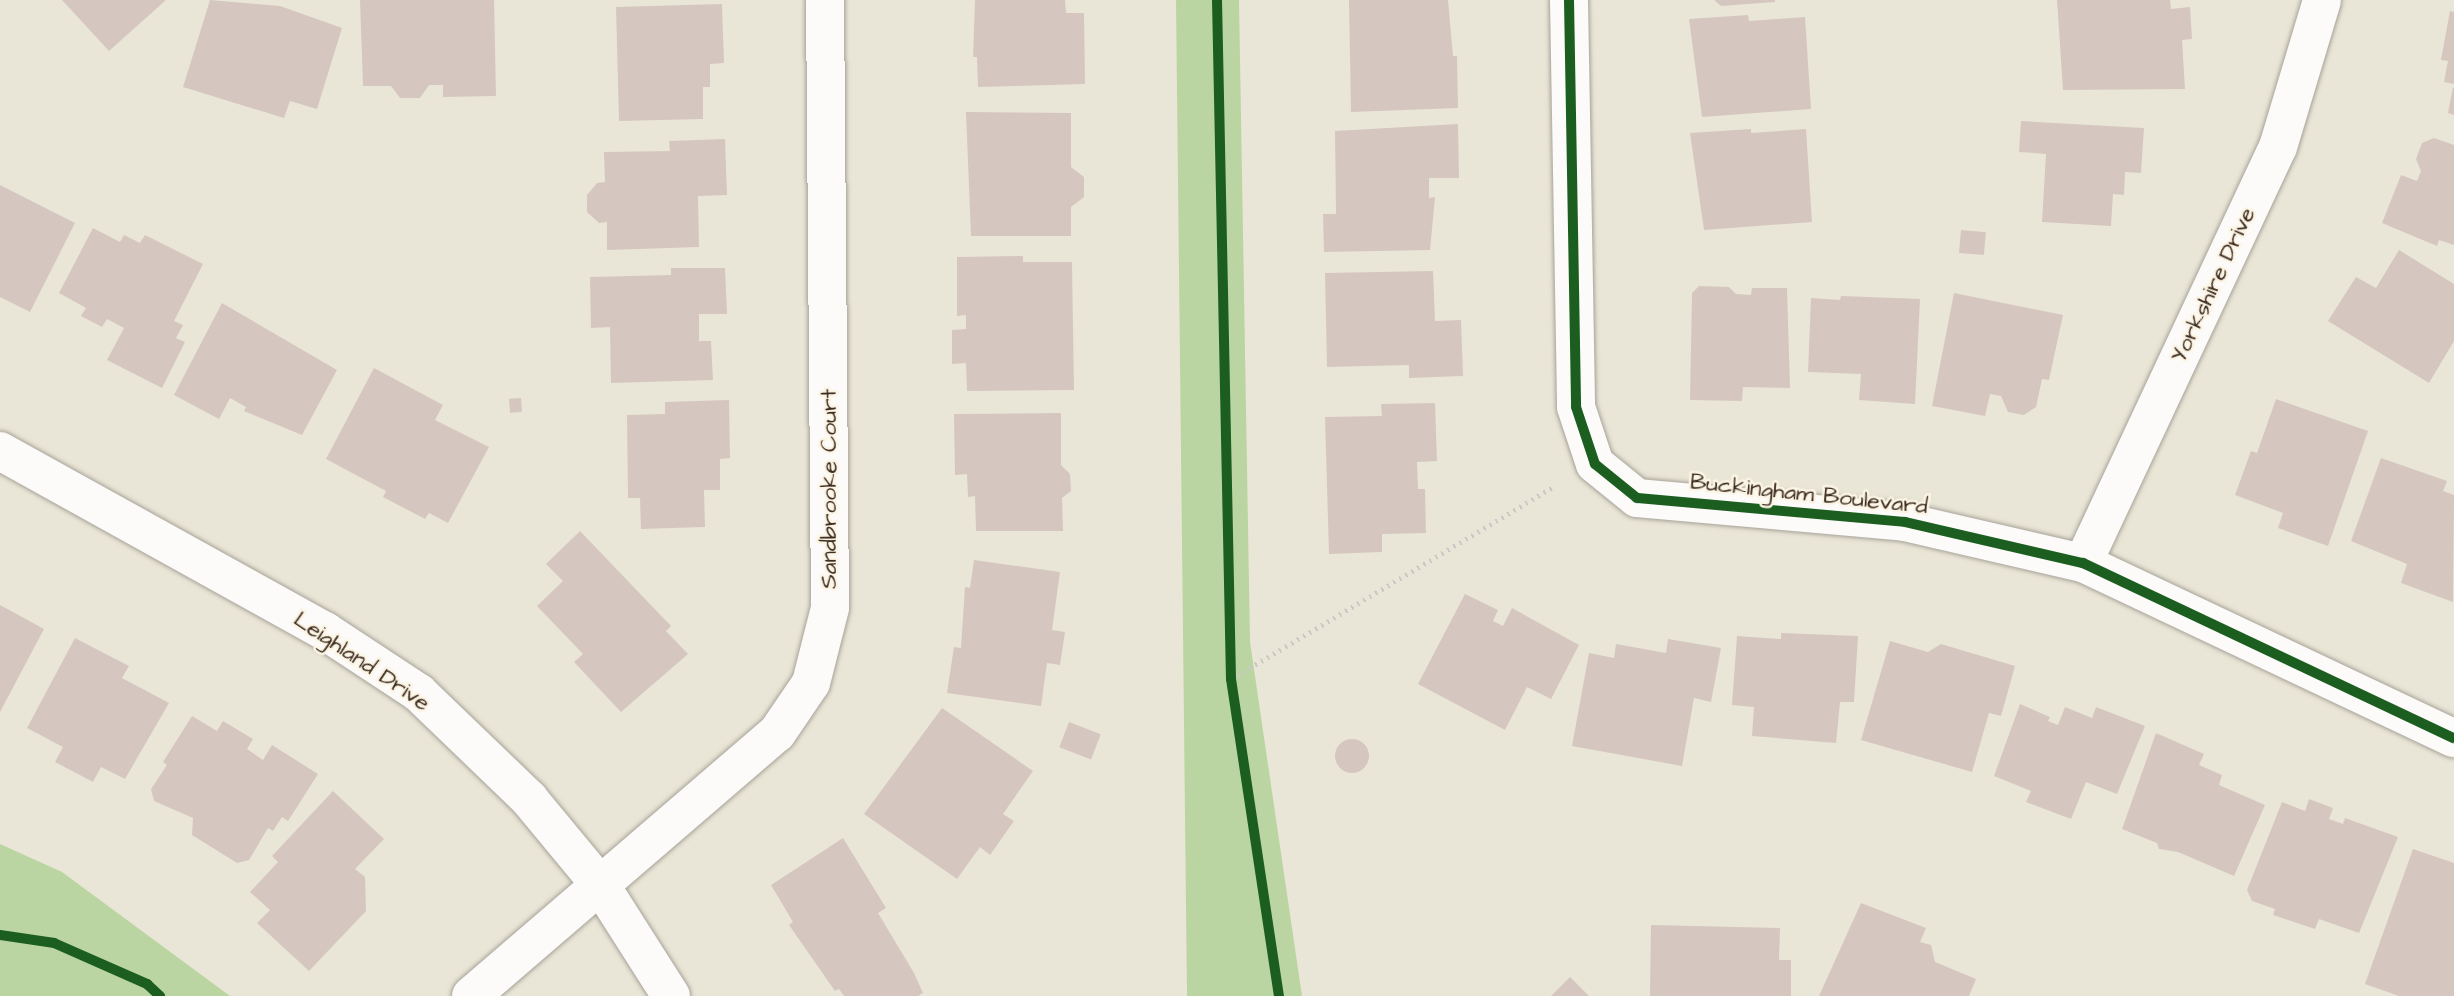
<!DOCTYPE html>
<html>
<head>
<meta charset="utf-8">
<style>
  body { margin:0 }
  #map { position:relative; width:2454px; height:996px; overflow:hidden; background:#eae6d7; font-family:"Architects Daughter",sans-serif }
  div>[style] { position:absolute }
  .green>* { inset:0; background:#bbd5a2 }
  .building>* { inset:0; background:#d5c7bf; transform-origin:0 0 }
  .round { border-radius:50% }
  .path>* { height:4.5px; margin-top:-2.25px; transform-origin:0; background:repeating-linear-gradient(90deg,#cbc9c5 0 2px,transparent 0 7px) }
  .roads { filter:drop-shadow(0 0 2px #a7a399) drop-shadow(0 0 2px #a7a399) }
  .minor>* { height:38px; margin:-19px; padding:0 19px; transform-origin:19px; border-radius:19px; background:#fcfbf9 }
  .cycleway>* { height:10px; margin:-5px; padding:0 5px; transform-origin:5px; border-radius:5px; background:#1b5e20 }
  span { translate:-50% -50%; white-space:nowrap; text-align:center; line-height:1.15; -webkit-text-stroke:5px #fcf5e5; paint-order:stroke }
  .street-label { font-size:23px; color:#3b2a1e }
</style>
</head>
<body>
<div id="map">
  <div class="green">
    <i style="clip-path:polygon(1176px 0,1239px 0,1250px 642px,1302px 996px,1187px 996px)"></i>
    <i style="clip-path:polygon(0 844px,62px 872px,230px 996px,0 996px)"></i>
  </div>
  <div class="building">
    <i style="clip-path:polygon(62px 0,166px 0,109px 51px)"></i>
    <i style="clip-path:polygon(210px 0,280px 6px,342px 28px,317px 109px,290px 101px,284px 118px,183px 87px)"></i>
    <i style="clip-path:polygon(360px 0,494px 0,496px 96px,443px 97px,443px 85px,429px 85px,420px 98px,400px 98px,391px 86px,363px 86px)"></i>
    <i style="clip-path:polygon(975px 0,1065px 0,1066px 13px,1084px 13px,1085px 84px,978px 87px,977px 57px,973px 57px)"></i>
    <i style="clip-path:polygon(1349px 0,1448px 0,1453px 56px,1457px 56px,1458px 108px,1351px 112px)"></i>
    <i style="clip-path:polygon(1714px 0,1775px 0,1775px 2px,1721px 6px)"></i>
    <i style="clip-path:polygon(2057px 0,2170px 0,2171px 9px,2190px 7px,2192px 39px,2182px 40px,2185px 89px,2063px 90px)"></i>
    <i style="clip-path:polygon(722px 4px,724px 63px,710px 64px,710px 87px,703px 87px,703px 119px,619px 121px,616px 7px)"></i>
    <i style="clip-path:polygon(2450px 11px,2454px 12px,2454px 84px,2444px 82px,2448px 61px,2441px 60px)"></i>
    <i style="clip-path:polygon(1748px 15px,1749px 21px,1805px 17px,1811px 109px,1702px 117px,1689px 19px)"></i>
    <i style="clip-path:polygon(2453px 87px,2454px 88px,2454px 115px,2448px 113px)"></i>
    <i style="clip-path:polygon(966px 112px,1071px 113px,1071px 167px,1084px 177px,1084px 197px,1071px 207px,1071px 236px,971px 236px)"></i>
    <i style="clip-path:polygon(2021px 121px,2144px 128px,2141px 173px,2125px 172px,2124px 195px,2113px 194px,2111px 226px,2042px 222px,2046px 154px,2019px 152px)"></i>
    <i style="clip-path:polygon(1458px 124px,1459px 178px,1429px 178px,1429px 198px,1435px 197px,1430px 250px,1324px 252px,1323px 214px,1336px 214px,1335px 131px)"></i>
    <i style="clip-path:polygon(1751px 129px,1751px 133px,1806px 129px,1812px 222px,1704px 230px,1690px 133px)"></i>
    <i style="clip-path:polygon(2434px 138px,2454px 145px,2454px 245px,2439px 240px,2437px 246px,2382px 223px,2401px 175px,2417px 181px,2421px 171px,2416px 159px,2422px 143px)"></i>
    <i style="clip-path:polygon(725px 139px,727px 195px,698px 196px,699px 247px,607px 250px,607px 222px,599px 223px,587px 212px,587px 195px,597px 183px,605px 182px,604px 152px,670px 151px,669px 141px)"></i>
    <i style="clip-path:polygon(0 185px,75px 223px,30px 312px,0 297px)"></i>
    <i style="clip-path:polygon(93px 228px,120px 242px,124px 235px,140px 243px,145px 235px,203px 264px,174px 321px,183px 325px,176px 338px,185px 342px,162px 388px,107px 360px,124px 328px,107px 319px,102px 327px,81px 316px,86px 308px,59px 293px)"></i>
    <i style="left:1961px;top:230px;width:25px;height:23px;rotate:5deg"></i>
    <i style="clip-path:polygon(2399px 250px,2454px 284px,2454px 341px,2429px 383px,2328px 321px,2356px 277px,2376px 288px)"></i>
    <i style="clip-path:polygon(1023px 256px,1023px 262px,1072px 262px,1074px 390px,967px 391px,966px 363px,952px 364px,952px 330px,966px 329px,966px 315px,957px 316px,957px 257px)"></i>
    <i style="clip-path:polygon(671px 268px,725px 268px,727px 314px,699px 314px,699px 341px,711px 341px,713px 380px,611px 383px,610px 327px,591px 328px,590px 277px,671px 275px)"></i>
    <i style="clip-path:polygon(1433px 271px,1435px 321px,1461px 320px,1463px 376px,1409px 378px,1409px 365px,1327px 367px,1325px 273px)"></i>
    <i style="clip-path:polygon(1699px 286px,1729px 287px,1736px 294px,1751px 295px,1752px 288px,1787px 288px,1790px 388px,1743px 387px,1742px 401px,1690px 400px,1692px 293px)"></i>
    <i style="clip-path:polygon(1954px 293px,2063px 315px,2049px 380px,2042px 379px,2036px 407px,2024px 415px,2008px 412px,2001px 396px,1990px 394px,1985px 416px,1932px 406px)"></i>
    <i style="clip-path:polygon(1841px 296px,1920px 299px,1915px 404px,1859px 400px,1861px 374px,1808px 372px,1811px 298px,1840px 300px)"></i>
    <i style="clip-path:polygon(222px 303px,337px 370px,302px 435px,244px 411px,246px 407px,230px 398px,219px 419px,174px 395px)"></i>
    <i style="clip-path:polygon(374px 368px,443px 405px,435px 420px,489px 447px,448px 523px,429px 513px,425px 519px,383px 497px,386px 491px,326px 459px)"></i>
    <i style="left:521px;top:398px;width:14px;height:12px;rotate:86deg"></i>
    <i style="clip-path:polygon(2276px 399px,2368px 431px,2328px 546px,2278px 528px,2283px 513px,2235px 495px,2251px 451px,2257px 453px)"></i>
    <i style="clip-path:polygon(729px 400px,730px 458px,720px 459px,720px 490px,704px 490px,705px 527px,641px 529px,640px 498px,628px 498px,627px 415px,665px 414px,665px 402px)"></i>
    <i style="clip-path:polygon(1435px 403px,1437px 461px,1417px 462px,1418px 489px,1425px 489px,1426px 533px,1382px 534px,1382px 552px,1329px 554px,1325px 417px,1382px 416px,1381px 404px)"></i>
    <i style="clip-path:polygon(1061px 413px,1061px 465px,1070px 474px,1071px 491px,1062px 498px,1063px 531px,976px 531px,975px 496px,968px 497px,967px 474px,955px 475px,954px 414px)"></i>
    <i style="clip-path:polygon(2381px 458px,2447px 481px,2443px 491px,2454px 495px,2453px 602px,2401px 583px,2407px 564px,2351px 541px)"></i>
    <i style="clip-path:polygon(580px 531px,671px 626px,666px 631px,688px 654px,621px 712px,574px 662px,583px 654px,537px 606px,563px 581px,546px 564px)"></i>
    <i style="clip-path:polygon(974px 560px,1060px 572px,1052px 630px,1065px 632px,1060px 665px,1047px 663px,1041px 706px,947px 693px,954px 647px,961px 648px,965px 587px,970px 588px)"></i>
    <i style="clip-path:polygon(1465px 594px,1498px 610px,1493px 621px,1503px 626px,1512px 608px,1579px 645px,1551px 699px,1527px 687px,1505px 730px,1418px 684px)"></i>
    <i style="clip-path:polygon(0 605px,44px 629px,0 712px)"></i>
    <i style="clip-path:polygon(1781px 633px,1858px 636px,1854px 702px,1840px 702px,1836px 743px,1752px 736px,1754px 707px,1732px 705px,1737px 636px,1781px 639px)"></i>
    <i style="clip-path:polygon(75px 638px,129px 666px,122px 678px,169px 703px,125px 779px,101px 767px,93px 782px,55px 762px,63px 747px,27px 728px)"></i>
    <i style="clip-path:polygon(1668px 639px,1721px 648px,1711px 702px,1694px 698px,1682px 766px,1572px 746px,1589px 653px,1614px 658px,1616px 644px,1666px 653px)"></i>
    <i style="clip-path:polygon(1890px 641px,1928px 652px,1941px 644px,2015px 666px,2001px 716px,1989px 713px,1972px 772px,1861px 740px)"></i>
    <i style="clip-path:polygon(2020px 704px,2050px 717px,2048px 721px,2058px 725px,2065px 707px,2092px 718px,2096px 707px,2145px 726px,2117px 794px,2086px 782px,2071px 819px,2026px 802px,2031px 791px,1994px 776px)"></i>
    <i style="clip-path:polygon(942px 708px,1033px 771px,1003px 814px,1014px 821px,990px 855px,980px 847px,957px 879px,864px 814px)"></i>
    <i style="clip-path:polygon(192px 716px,217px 731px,223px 721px,253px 739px,247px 749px,263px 760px,272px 745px,318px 774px,288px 821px,282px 817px,273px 831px,268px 828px,249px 860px,237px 863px,192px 835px,193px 818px,154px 801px,151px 789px,167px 765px,163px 762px)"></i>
    <i style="left:1069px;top:722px;width:34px;height:27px;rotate:21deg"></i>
    <i style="clip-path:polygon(2156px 733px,2204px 754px,2199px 765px,2222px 775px,2219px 785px,2265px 805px,2234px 876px,2178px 852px,2159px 849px,2157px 843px,2122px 829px)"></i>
    <i class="round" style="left:1335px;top:739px;width:34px;height:34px"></i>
    <i style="clip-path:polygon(333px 791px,384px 839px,355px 869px,365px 877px,366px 911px,309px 971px,257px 923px,270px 910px,250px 892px,278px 862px,272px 856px)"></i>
    <i style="clip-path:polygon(2309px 799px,2333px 808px,2329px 819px,2343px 824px,2345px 818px,2398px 837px,2359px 933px,2319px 919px,2315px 929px,2273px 915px,2275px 909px,2252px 901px,2247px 890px,2282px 802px,2305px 811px)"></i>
    <i style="clip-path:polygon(843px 838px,886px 908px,878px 913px,914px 973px,923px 993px,918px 996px,844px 996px,839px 989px,835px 991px,789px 925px,793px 922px,771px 885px)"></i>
    <i style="clip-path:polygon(2413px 849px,2454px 863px,2454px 996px,2399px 996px,2365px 984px)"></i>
    <i style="clip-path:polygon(1861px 903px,1926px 928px,1920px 942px,1931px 945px,1935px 962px,1976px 979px,1969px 996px,1819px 996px)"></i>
    <i style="clip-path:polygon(1651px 925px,1780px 928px,1779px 960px,1791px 960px,1791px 996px,1650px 996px)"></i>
    <i style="clip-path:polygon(1570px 977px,1589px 996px,1551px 996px)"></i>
  </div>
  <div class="path">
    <i style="left:1231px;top:679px;width:377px;rotate:-30.8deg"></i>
  </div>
  <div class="roads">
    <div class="minor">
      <i style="left:1569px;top:0;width:407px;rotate:89deg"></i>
      <i style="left:1576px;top:407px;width:60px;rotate:71.6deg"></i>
      <i style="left:1595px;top:464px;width:54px;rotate:39deg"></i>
      <i style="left:1637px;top:498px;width:269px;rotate:5.1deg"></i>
      <i style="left:1905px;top:522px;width:183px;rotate:13deg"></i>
      <i style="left:2083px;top:563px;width:410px;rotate:25.3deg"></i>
      <i style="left:0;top:451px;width:372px;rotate:29deg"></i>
      <i style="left:325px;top:631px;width:113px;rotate:33.4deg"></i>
      <i style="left:419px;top:693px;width:153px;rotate:43.9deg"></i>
      <i style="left:529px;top:799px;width:113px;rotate:50.4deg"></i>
      <i style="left:601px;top:886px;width:130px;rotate:57.5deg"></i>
      <i style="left:2083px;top:563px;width:459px;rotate:-64.9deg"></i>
      <i style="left:2278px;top:147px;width:153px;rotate:-73.3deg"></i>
      <i style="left:471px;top:996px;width:403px;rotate:-40.7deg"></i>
      <i style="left:777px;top:733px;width:60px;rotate:-55.8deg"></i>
      <i style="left:811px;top:683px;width:77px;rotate:-75.8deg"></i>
      <i style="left:830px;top:608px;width:608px;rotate:-90.47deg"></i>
    </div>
  </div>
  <div class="cycleway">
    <i style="left:1217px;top:0;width:679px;rotate:88.82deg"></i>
    <i style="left:1231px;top:679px;width:321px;rotate:81.4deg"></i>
    <i style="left:1569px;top:0;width:407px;rotate:89deg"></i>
    <i style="left:1576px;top:407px;width:60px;rotate:71.6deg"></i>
    <i style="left:1595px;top:464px;width:54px;rotate:39deg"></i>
    <i style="left:1637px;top:498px;width:269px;rotate:5.1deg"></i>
    <i style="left:1905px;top:522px;width:183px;rotate:13deg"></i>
    <i style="left:2083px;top:563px;width:410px;rotate:25.3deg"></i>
    <i style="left:0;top:935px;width:55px;rotate:8.4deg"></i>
    <i style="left:54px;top:943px;width:102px;rotate:23.8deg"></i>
    <i style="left:147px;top:984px;width:18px;rotate:43deg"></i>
  </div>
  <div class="street-label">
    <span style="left:2213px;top:285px;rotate:-65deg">Yorkshire Drive</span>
    <span style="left:829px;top:489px;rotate:-90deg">Sandbrooke Court</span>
    <span style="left:1809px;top:494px;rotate:6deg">Buckingham Boulevard</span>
    <span style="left:362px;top:661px;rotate:34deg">Leighland Drive</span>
  </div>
</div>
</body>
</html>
